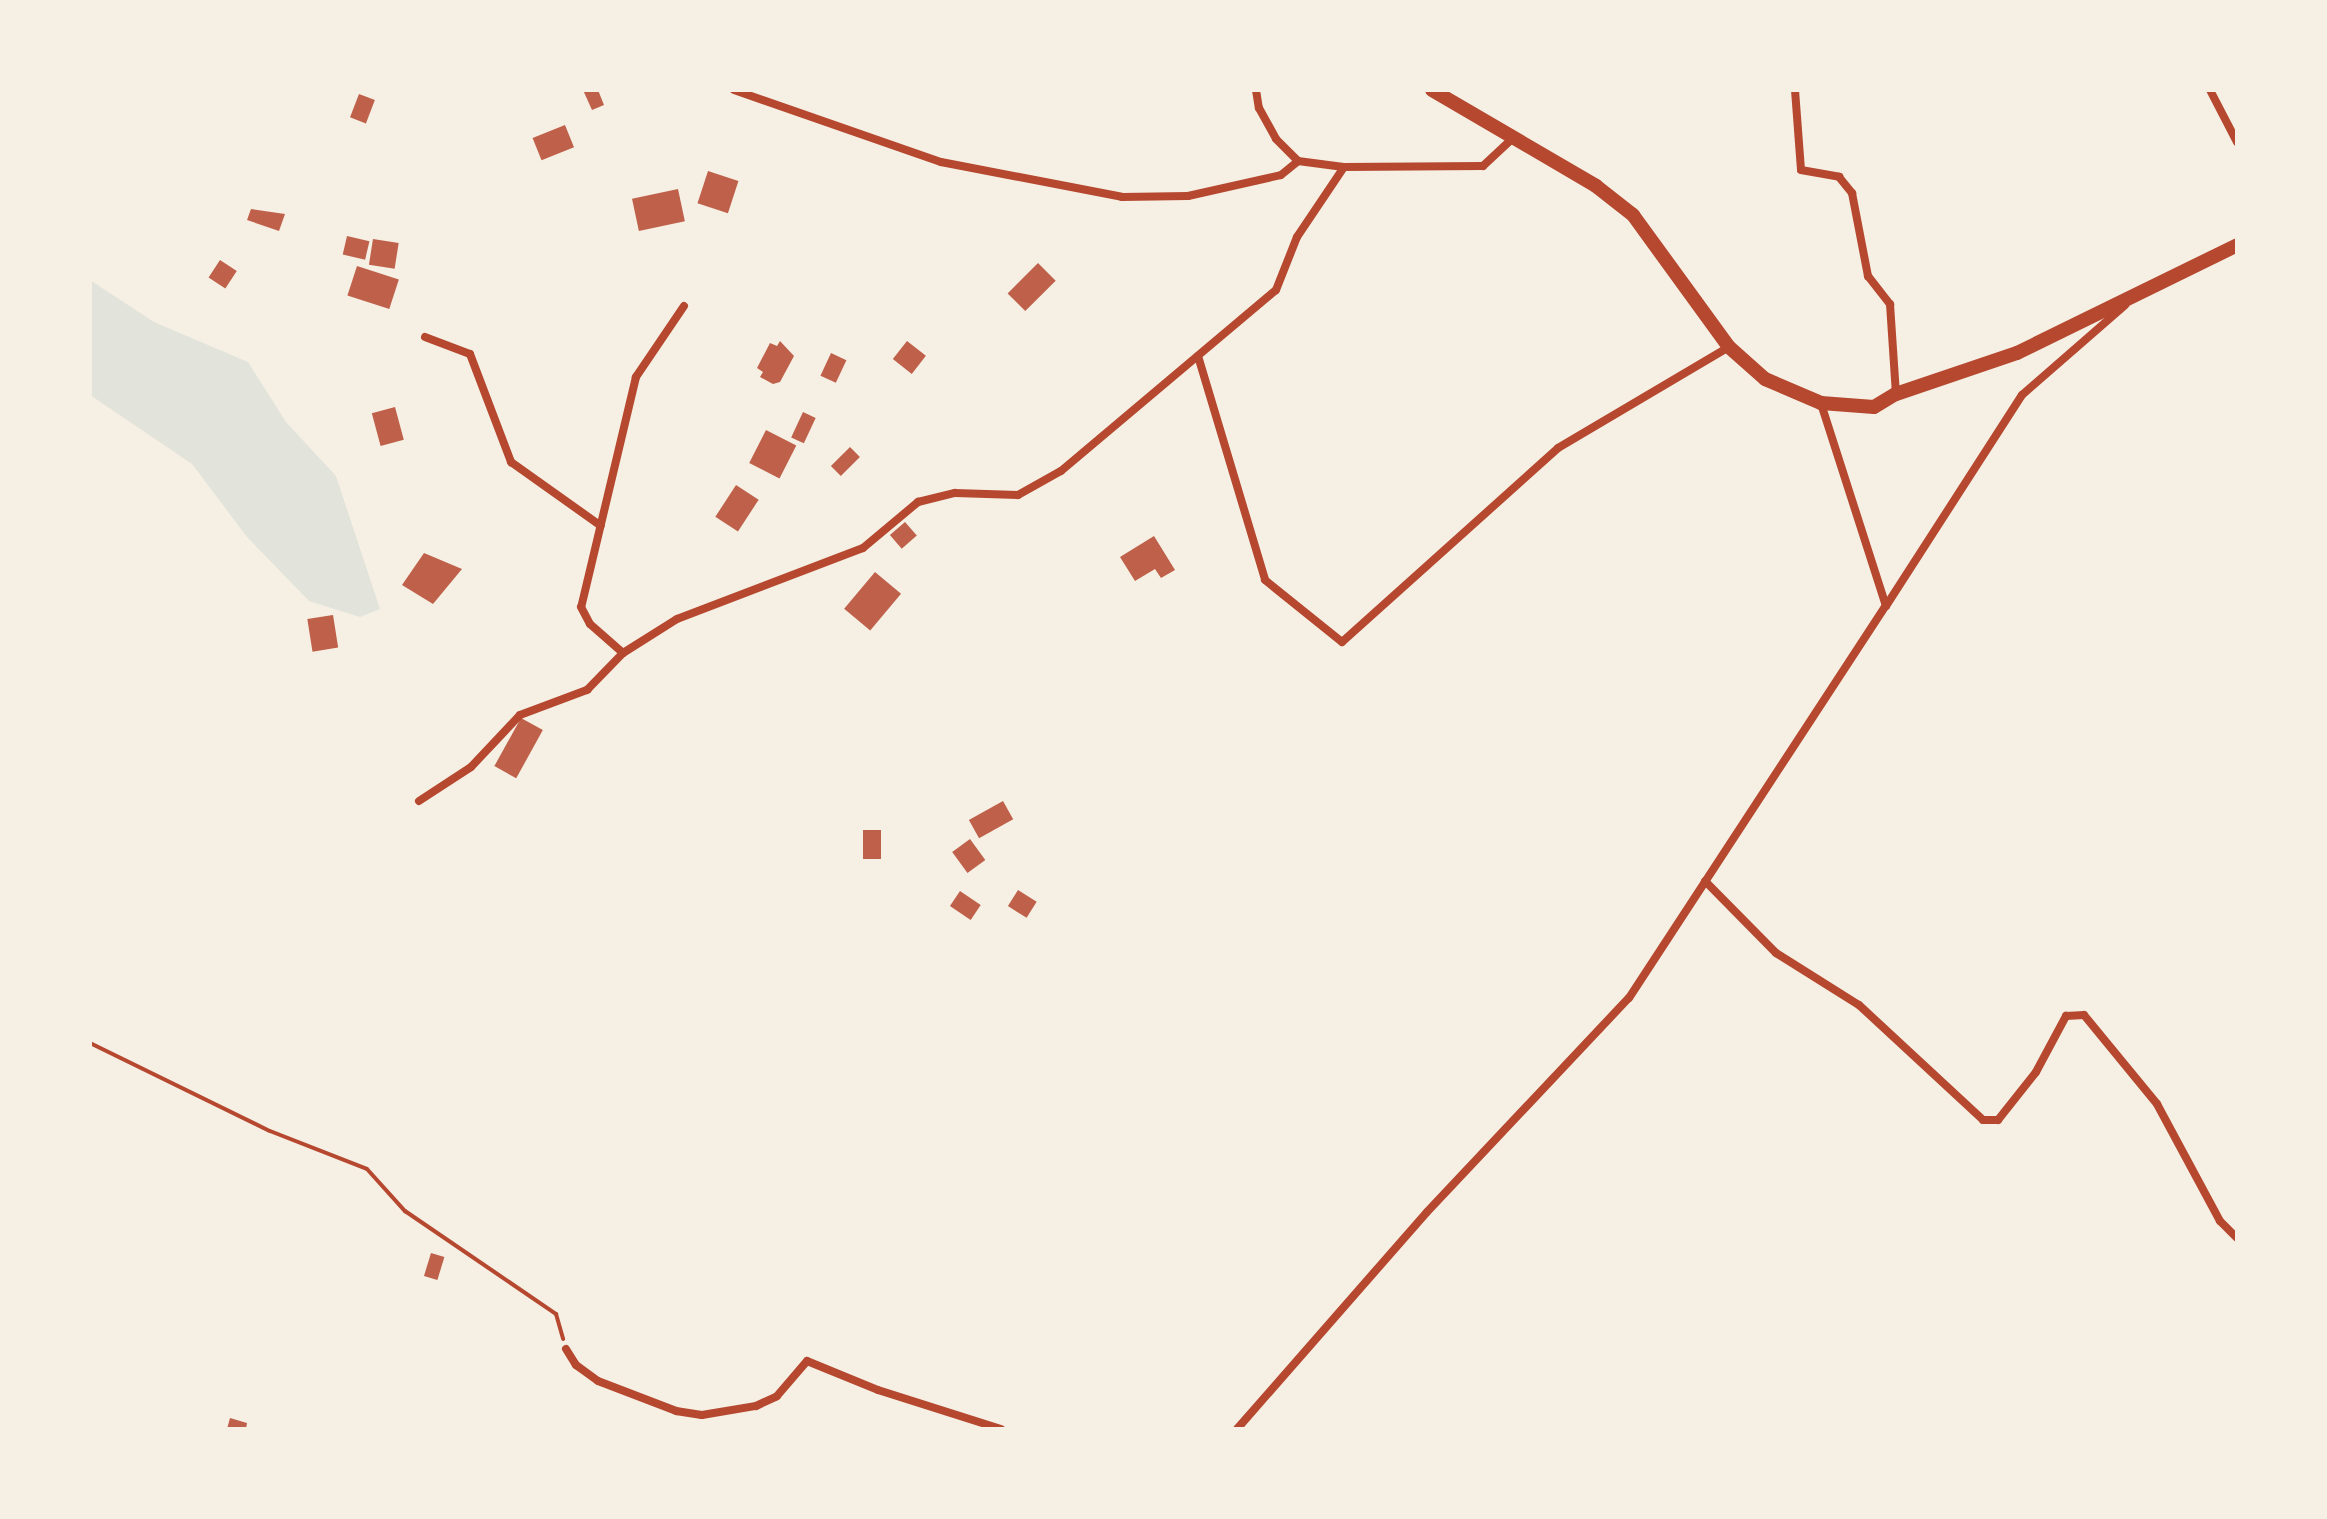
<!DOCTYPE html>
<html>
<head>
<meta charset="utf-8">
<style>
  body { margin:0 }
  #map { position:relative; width:2327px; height:1519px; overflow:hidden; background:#f6efe4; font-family:"DejaVu Sans",sans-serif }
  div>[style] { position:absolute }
  .green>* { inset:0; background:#e2e4dc }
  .building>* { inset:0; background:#bf614a; transform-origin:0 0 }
  .path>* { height:4px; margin:-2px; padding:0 2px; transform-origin:2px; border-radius:2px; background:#b5482f }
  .minor>* { height:8px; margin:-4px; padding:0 4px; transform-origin:4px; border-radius:4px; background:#b5482f }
  .primary>* { height:14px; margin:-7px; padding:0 7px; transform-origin:7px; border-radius:7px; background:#b5482f }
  span { translate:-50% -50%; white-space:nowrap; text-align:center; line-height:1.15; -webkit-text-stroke:6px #f6efe4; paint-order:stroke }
  .frame { position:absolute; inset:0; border:92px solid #f6efe4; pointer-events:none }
</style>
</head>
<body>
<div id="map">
  <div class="green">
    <i style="clip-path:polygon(90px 280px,154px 322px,248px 362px,286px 422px,336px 476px,380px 609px,360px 617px,309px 601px,247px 537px,192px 464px,90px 395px)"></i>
  </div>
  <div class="building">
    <i style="clip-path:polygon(583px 90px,598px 90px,604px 105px,592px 110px)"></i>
    <i style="left:359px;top:94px;width:17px;height:25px;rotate:21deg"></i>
    <i style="left:565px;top:125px;width:24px;height:35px;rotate:68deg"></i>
    <i style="left:708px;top:171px;width:32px;height:34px;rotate:18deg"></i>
    <i style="left:678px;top:189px;width:33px;height:47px;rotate:78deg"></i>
    <i style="clip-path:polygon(251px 209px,285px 214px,279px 231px,247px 220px)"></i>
    <i style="left:347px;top:236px;width:23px;height:19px;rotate:13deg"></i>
    <i style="left:373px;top:239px;width:26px;height:26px;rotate:9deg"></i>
    <i style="left:220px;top:260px;width:20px;height:21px;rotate:33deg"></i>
    <i style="left:1038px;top:263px;width:25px;height:43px;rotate:45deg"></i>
    <i style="left:357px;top:266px;width:44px;height:31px;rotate:18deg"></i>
    <i style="clip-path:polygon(780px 341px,794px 356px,780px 382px,773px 384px,760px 377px,763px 372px,757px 368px,770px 343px,777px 346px)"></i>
    <i style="left:907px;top:341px;width:24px;height:23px;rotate:38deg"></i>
    <i style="left:831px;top:353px;width:17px;height:25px;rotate:25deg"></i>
    <i style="left:395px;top:407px;width:34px;height:24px;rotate:75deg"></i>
    <i style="left:803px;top:412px;width:14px;height:28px;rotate:25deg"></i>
    <i style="left:766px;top:430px;width:34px;height:37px;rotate:27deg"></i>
    <i style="left:850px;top:447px;width:14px;height:27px;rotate:45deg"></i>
    <i style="left:736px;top:485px;width:27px;height:38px;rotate:33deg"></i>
    <i style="left:905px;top:522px;width:18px;height:20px;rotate:49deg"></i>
    <i style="clip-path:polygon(1154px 536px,1175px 570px,1161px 578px,1155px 569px,1135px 581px,1120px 557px)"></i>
    <i style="clip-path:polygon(424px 553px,462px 569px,433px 604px,402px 585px)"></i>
    <i style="left:875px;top:572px;width:34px;height:48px;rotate:40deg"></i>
    <i style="left:333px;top:615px;width:33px;height:26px;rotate:81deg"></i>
    <i style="left:521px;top:718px;width:25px;height:55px;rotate:29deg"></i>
    <i style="left:1003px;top:801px;width:21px;height:39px;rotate:61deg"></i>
    <i style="left:863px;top:830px;width:18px;height:29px"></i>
    <i style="left:970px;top:839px;width:26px;height:22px;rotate:54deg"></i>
    <i style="left:1018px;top:890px;width:22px;height:19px;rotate:32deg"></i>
    <i style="left:960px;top:891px;width:25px;height:18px;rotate:34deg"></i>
    <i style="left:431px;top:1253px;width:14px;height:24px;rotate:17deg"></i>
    <i style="clip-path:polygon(230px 1418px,247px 1423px,246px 1429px,227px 1429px)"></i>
  </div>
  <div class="path">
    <i style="left:90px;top:1043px;width:200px;rotate:26.1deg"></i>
    <i style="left:270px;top:1131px;width:104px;rotate:21.4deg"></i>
    <i style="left:367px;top:1169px;width:57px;rotate:47.9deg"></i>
    <i style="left:405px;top:1211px;width:183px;rotate:34.3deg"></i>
    <i style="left:556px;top:1314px;width:26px;rotate:74deg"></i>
  </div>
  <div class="minor">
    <i style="left:734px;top:90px;width:219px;rotate:19.2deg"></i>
    <i style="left:941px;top:162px;width:184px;rotate:10.9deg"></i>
    <i style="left:1122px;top:197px;width:66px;rotate:-0.9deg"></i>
    <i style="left:1188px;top:196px;width:95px;rotate:-12.7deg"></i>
    <i style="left:1281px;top:175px;width:22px;rotate:-39deg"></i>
    <i style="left:1298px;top:161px;width:46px;rotate:7.4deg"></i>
    <i style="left:1344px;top:167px;width:139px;rotate:-0.4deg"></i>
    <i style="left:1483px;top:166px;width:41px;rotate:-43deg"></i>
    <i style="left:1256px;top:90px;width:18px;rotate:81deg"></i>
    <i style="left:1259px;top:108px;width:35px;rotate:61deg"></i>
    <i style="left:1276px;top:139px;width:31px;rotate:45deg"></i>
    <i style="left:1795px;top:90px;width:80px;rotate:85.7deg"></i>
    <i style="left:1801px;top:170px;width:39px;rotate:10deg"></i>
    <i style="left:1839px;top:177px;width:21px;rotate:51deg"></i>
    <i style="left:1852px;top:193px;width:85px;rotate:79.1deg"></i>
    <i style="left:1868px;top:276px;width:36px;rotate:52deg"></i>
    <i style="left:1890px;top:304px;width:90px;rotate:86.2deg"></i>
    <i style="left:2210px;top:90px;width:59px;rotate:62.6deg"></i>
    <i style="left:684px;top:306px;width:86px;rotate:124.1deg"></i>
    <i style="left:636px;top:377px;width:236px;rotate:103.4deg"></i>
    <i style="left:581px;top:607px;width:19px;rotate:62deg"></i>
    <i style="left:590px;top:624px;width:44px;rotate:41.3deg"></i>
    <i style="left:623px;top:653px;width:64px;rotate:-32.2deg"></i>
    <i style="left:677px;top:619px;width:199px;rotate:-20.9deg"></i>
    <i style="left:863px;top:548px;width:72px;rotate:-39.9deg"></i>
    <i style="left:918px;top:502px;width:38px;rotate:-14deg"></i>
    <i style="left:955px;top:493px;width:63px;rotate:1.8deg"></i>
    <i style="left:1018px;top:495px;width:49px;rotate:-29.2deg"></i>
    <i style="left:1061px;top:471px;width:281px;rotate:-40.1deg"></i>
    <i style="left:1276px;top:290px;width:57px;rotate:-68.4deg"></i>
    <i style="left:1297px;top:237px;width:84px;rotate:-56.1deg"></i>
    <i style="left:425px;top:337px;width:48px;rotate:20.7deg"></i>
    <i style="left:470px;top:354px;width:116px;rotate:69.2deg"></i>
    <i style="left:511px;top:462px;width:110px;rotate:35.4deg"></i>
    <i style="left:1198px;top:356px;width:234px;rotate:73.3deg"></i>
    <i style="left:1265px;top:580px;width:99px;rotate:38.8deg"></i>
    <i style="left:1342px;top:642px;width:290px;rotate:-41.9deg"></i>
    <i style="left:1558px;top:448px;width:199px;rotate:-30.6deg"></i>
    <i style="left:1886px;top:606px;width:251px;rotate:-57.2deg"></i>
    <i style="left:2022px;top:395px;width:137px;rotate:-41.1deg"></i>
    <i style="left:419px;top:801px;width:62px;rotate:-33.2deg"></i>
    <i style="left:471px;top:767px;width:71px;rotate:-46.7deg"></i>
    <i style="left:520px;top:715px;width:72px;rotate:-20.5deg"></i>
    <i style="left:587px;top:690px;width:52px;rotate:-45.8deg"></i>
    <i style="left:1705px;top:881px;width:101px;rotate:45.4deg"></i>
    <i style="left:1776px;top:953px;width:98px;rotate:32.1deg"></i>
    <i style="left:1859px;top:1005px;width:169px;rotate:42.8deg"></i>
    <i style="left:1983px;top:1120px;width:15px"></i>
    <i style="left:1998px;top:1120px;width:61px;rotate:-51.6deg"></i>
    <i style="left:2036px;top:1072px;width:64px;rotate:-61.8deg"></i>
    <i style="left:2066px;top:1016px;width:18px;rotate:-3deg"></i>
    <i style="left:2084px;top:1015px;width:115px;rotate:50.6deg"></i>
    <i style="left:2157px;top:1104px;width:133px;rotate:61.7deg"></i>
    <i style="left:2220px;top:1221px;width:24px;rotate:45deg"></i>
    <i style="left:566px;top:1349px;width:19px;rotate:58deg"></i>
    <i style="left:576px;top:1365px;width:27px;rotate:36deg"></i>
    <i style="left:598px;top:1381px;width:84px;rotate:21deg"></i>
    <i style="left:676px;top:1411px;width:26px;rotate:9deg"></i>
    <i style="left:702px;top:1415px;width:55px;rotate:-9.5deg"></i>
    <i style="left:756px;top:1406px;width:23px;rotate:-25deg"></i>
    <i style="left:777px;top:1396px;width:46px;rotate:-49.4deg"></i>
    <i style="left:807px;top:1361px;width:77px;rotate:22.2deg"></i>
    <i style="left:878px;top:1390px;width:129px;rotate:17.6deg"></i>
    <i style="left:1237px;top:1429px;width:288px;rotate:-48.8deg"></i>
    <i style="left:1427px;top:1212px;width:294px;rotate:-46.7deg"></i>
    <i style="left:1629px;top:998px;width:469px;rotate:-56.8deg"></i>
    <i style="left:1886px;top:606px;width:213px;rotate:-107.8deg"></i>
  </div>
  <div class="primary">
    <i style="left:1432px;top:90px;width:190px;rotate:30.3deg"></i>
    <i style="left:1596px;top:186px;width:47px;rotate:38.1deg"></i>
    <i style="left:1633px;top:215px;width:163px;rotate:54deg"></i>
    <i style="left:1729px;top:347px;width:48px;rotate:41.6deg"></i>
    <i style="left:1765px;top:379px;width:61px;rotate:23.2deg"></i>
    <i style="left:1821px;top:403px;width:53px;rotate:4.3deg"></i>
    <i style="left:1874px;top:407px;width:26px;rotate:-31deg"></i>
    <i style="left:1896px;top:394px;width:128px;rotate:-18.7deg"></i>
    <i style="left:2017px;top:353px;width:245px;rotate:-26.1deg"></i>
  </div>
  <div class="frame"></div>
</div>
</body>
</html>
